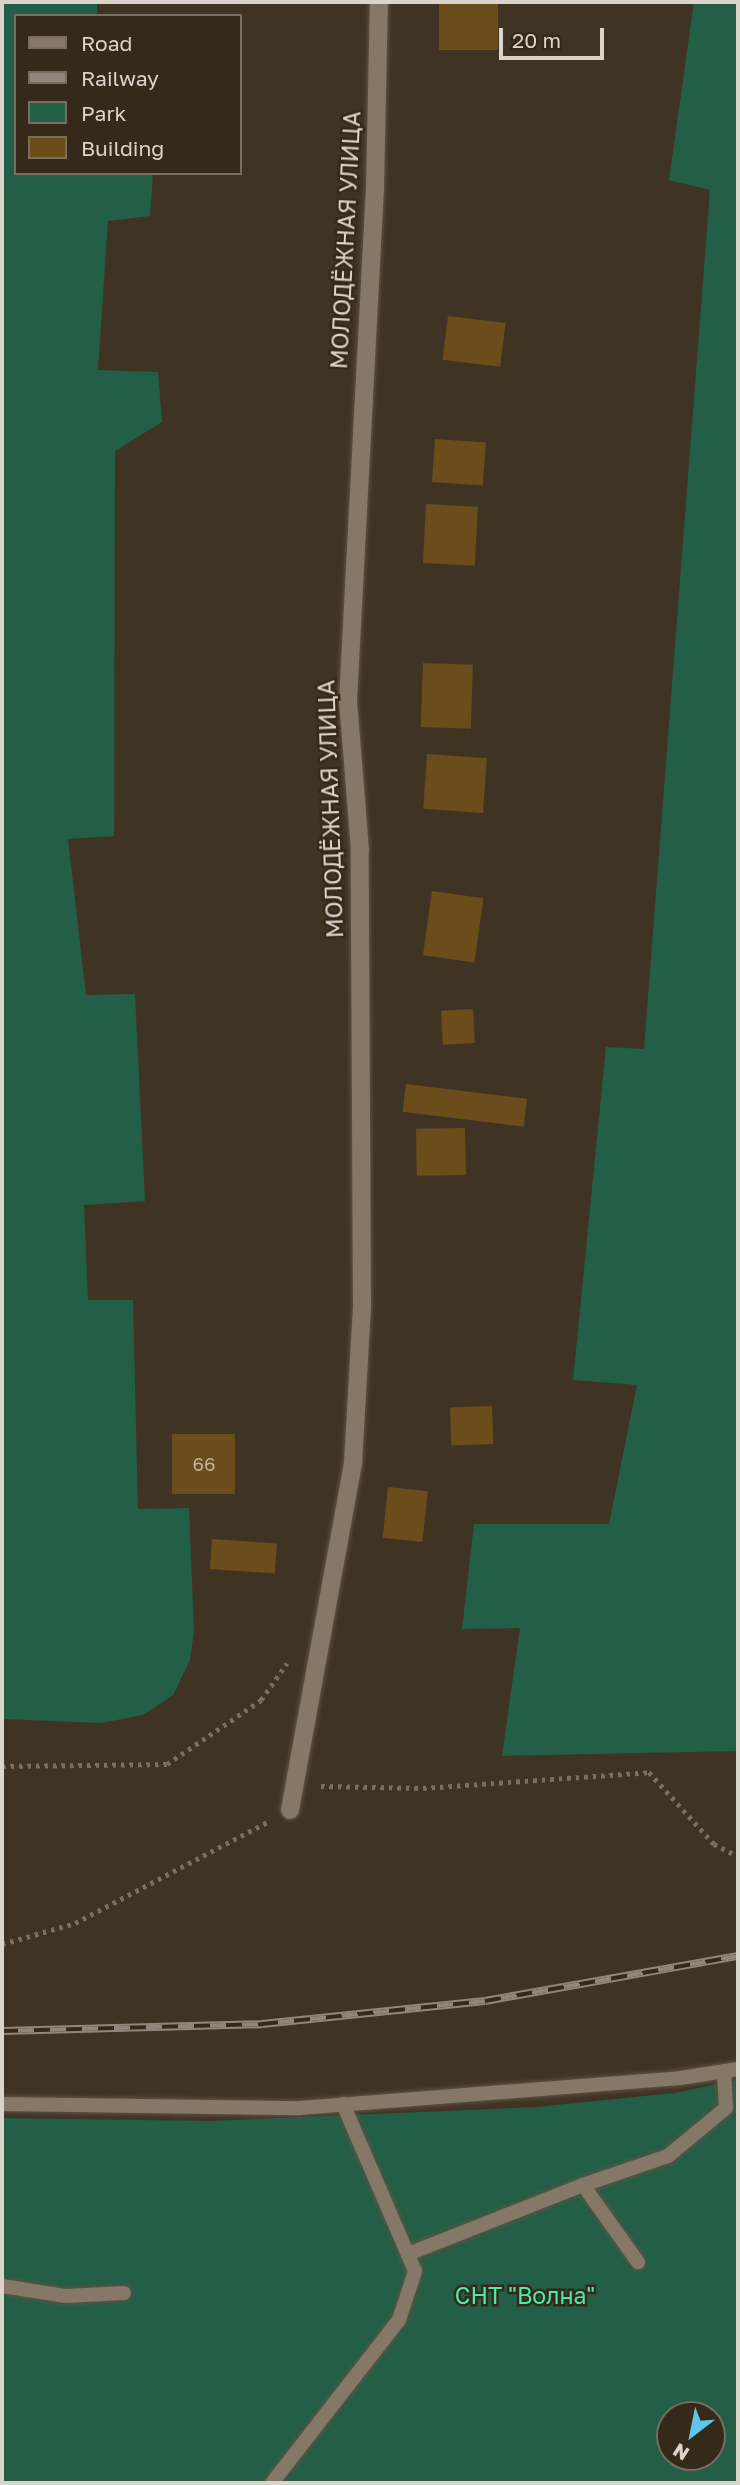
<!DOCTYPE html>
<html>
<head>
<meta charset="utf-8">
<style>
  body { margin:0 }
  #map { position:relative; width:740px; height:2485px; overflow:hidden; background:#3f3424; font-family:"Golos Text",sans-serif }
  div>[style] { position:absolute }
  .green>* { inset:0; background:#225f46 }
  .building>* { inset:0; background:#6b4c1b; transform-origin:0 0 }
  .path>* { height:4.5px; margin-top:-2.25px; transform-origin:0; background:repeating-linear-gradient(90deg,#786e61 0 3.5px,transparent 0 8.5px) }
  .roads { filter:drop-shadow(0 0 2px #5c5245) drop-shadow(0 0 2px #5c5245) }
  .lane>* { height:14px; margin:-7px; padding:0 7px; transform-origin:7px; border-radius:7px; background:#857866 }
  .street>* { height:18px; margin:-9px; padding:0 9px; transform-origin:9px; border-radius:9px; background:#857866 }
  .rail>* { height:8px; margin-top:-4px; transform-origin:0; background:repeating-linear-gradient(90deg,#35291a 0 16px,#90877a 0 32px); box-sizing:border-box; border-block:2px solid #90877a }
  span { translate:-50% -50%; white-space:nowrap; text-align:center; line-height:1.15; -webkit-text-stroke:5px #35291a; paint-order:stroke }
  .number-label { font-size:19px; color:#bfb29e }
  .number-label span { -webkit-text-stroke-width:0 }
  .street-label { font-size:23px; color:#dbd4ca }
  .park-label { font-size:23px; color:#4beaad }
  .frame { position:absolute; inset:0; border:4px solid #dbd4ca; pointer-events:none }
  .legend { position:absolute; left:14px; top:14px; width:228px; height:161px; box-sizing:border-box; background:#35291a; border:2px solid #776d60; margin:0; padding:9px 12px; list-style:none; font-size:21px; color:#dbd4ca }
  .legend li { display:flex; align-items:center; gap:14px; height:35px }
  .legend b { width:35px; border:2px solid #776d60 }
  .north { position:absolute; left:656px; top:2401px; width:70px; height:70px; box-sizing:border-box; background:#35291a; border:2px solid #776d60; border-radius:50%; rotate:212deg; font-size:19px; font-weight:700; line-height:28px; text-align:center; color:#dbd4ca }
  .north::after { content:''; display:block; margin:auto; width:24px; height:32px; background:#5cc7e8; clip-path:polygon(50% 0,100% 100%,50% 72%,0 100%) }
  .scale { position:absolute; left:499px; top:28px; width:105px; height:32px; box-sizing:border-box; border:4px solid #dbd4ca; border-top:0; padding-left:9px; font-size:21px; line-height:24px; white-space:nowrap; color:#dbd4ca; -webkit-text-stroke:5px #35291a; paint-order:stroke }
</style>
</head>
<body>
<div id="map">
  <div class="green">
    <i style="clip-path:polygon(2px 2px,97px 2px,97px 16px,16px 16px,16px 173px,153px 173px,150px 216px,108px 221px,98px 370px,158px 372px,162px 422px,115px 451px,114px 836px,68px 839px,86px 995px,135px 994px,145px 1201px,84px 1205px,88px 1300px,133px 1300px,138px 1509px,189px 1508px,194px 1631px,190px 1660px,173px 1695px,143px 1715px,101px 1723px,2px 1719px)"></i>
    <i style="clip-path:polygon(694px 2px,738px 2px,738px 1751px,502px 1756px,520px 1628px,462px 1629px,474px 1524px,609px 1524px,637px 1385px,573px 1380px,606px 1047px,644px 1049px,710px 190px,669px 180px)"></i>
    <i style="clip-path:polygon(evenodd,738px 2080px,738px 2483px,2px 2483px,2px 2118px,210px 2121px,537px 2107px,674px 2093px,738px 2080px,670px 2415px,712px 2415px,712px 2457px,670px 2457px,670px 2415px)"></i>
  </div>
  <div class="building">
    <i style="left:439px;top:2px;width:59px;height:48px"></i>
    <i style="left:448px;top:316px;width:58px;height:44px;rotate:7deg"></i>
    <i style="left:435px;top:439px;width:51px;height:43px;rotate:4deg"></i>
    <i style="left:426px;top:504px;width:52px;height:59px;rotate:3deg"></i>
    <i style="left:423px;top:663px;width:50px;height:64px;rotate:2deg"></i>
    <i style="left:427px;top:754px;width:60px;height:55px;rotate:4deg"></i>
    <i style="left:432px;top:891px;width:52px;height:65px;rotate:8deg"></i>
    <i style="left:473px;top:1009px;width:34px;height:32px;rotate:87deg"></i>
    <i style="left:406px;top:1084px;width:122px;height:28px;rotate:7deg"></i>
    <i style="left:465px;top:1128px;width:47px;height:49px;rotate:89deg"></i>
    <i style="left:492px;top:1406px;width:38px;height:42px;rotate:88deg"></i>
    <i style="left:172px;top:1434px;width:63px;height:60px"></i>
    <i style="left:388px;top:1487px;width:40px;height:51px;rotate:6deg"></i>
    <i style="left:212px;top:1539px;width:65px;height:30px;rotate:4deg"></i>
  </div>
  <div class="path">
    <i style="left:2px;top:1766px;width:165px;rotate:-0.7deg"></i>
    <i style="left:167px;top:1764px;width:114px;rotate:-34.2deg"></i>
    <i style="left:261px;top:1700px;width:45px;rotate:-54.9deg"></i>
    <i style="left:321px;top:1786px;width:102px;rotate:1.1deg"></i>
    <i style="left:423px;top:1788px;width:227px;rotate:-4deg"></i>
    <i style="left:649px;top:1772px;width:97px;rotate:47.9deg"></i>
    <i style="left:714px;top:1844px;width:27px;rotate:27deg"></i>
    <i style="left:2px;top:1944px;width:76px;rotate:-16deg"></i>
    <i style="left:75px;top:1923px;width:217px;rotate:-27.7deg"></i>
  </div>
  <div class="roads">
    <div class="lane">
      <i style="left:2px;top:2104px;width:298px;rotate:0.8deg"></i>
      <i style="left:300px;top:2108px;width:381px;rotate:-4.5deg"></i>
      <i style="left:680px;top:2078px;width:59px;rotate:-8.8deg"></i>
      <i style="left:583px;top:2185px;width:90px;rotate:-18.8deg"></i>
      <i style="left:668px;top:2156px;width:75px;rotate:-39.6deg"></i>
      <i style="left:726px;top:2108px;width:37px;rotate:-93deg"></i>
      <i style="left:408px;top:2254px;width:188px;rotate:-21.5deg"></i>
      <i style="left:583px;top:2185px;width:95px;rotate:54.5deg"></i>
      <i style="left:2px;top:2286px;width:65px;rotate:8.9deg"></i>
      <i style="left:66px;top:2296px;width:58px;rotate:-3deg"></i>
      <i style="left:272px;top:2483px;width:207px;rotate:-52.1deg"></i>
      <i style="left:399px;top:2320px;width:52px;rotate:-71.9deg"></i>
      <i style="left:415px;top:2271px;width:182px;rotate:-113.3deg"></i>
    </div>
    <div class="street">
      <i style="left:290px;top:1810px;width:353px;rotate:-79.7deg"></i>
      <i style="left:353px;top:1463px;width:156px;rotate:-86.7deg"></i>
      <i style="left:362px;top:1307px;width:457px;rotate:-90.3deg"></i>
      <i style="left:360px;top:850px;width:149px;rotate:-94.6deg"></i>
      <i style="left:348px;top:701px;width:514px;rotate:-86.99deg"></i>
      <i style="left:375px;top:188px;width:186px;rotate:-88.8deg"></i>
    </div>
  </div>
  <div class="rail">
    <i style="left:2px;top:2031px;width:260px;rotate:-1.5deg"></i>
    <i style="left:262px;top:2024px;width:224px;rotate:-5.9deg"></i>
    <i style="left:485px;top:2001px;width:257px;rotate:-10.1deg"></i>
  </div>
  <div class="number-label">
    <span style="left:204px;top:1464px">66</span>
  </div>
  <div class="street-label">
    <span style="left:345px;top:240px;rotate:-87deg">МОЛОДЁЖНАЯ УЛИЦА</span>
    <span style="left:330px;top:809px;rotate:-92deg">МОЛОДЁЖНАЯ УЛИЦА</span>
  </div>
  <div class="park-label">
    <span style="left:525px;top:2295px">СНТ "Волна"</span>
  </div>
  <div class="frame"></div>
  <ul class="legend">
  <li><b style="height:9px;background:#857866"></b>Road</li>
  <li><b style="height:9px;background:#90877a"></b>Railway</li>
  <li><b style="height:19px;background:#225f46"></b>Park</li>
  <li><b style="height:19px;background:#6b4c1b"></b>Building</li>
  </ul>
  <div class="north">N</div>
  <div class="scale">20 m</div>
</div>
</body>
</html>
